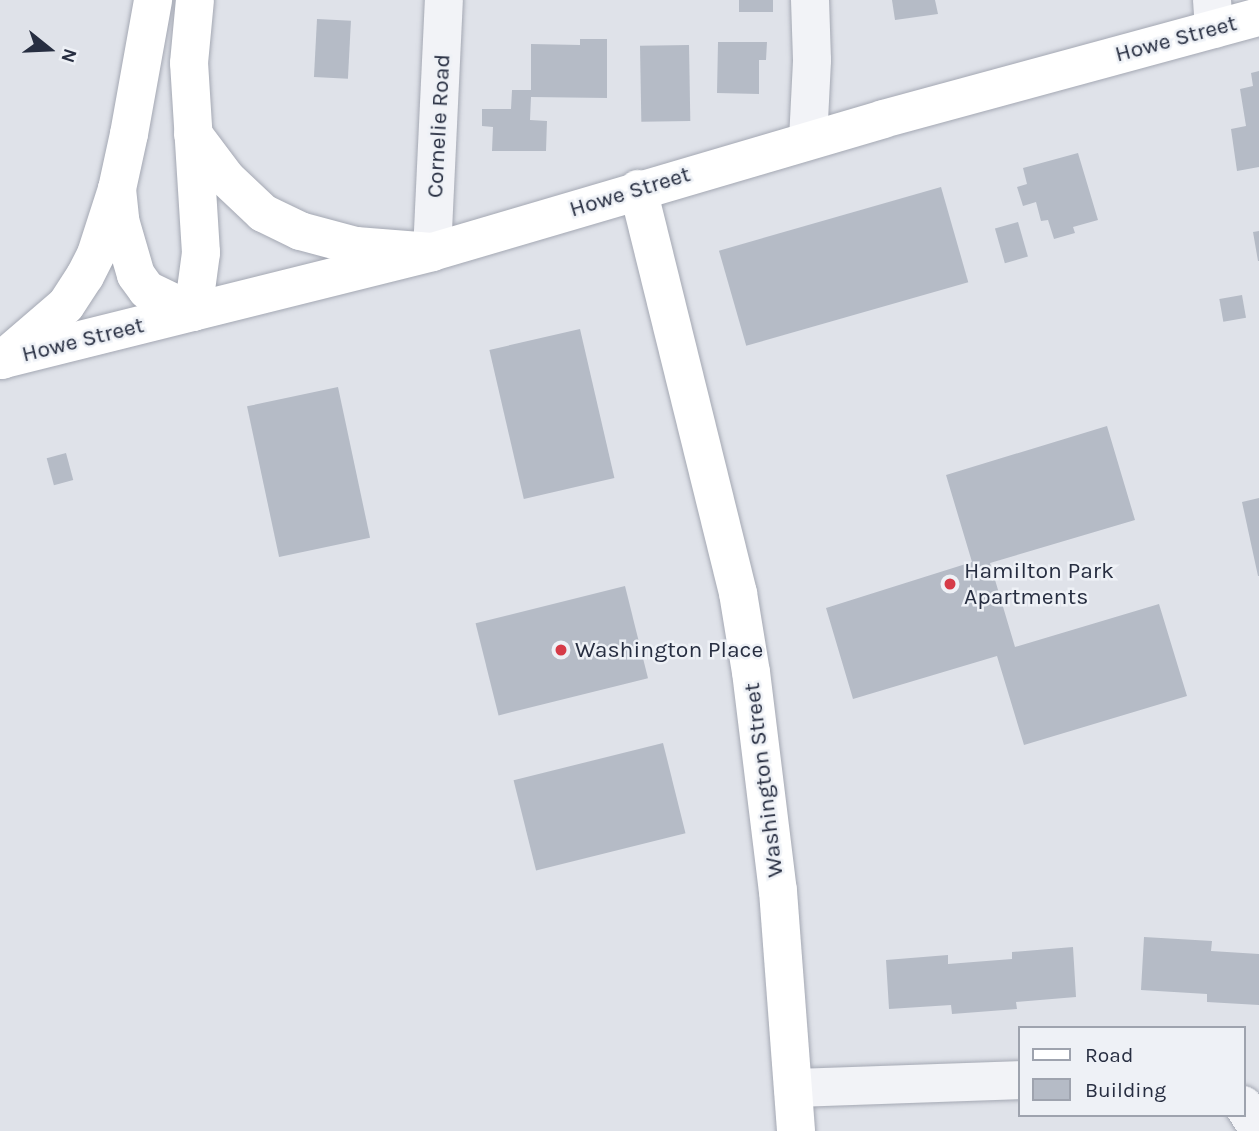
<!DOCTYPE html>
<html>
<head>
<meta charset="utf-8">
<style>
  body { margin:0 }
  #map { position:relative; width:1259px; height:1131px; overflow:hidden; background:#dfe2e9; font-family:Karla,sans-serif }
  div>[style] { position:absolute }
  .building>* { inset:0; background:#b5bbc6; transform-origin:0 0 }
  .roads { filter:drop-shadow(0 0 2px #a4a8b3) drop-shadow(0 0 2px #a4a8b3) }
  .street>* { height:38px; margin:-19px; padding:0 19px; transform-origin:19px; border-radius:19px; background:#f2f3f7 }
  .secondary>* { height:38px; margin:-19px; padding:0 19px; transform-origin:19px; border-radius:19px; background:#fff }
  .highway>* { height:38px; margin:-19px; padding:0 19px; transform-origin:19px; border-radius:19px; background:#fff }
  .dots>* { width:19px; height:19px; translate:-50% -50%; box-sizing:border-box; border:4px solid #eef1f6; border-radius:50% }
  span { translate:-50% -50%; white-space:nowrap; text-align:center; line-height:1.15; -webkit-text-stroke:5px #eef1f6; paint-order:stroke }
  .street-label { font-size:23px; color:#272e41 }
  .poi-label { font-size:23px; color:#272e41 }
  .left { translate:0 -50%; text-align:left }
  .legend { position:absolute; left:1018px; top:1026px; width:228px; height:91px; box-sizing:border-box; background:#eef1f6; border:2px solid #9ea3ae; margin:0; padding:9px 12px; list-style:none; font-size:21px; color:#272e41 }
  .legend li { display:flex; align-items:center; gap:14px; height:35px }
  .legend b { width:35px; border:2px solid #9ea3ae }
  .north { position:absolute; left:14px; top:14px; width:70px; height:70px; -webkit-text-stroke:5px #eef1f6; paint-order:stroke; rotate:108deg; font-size:19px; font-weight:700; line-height:28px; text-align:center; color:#272e41 }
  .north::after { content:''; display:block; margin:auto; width:24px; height:32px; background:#272e41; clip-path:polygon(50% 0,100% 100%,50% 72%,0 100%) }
</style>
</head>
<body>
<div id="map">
  <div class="building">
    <i style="left:739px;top:0;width:34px;height:12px"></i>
    <i style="clip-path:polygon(892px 0,935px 0,938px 14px,895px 20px)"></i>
    <i style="left:317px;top:19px;width:34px;height:58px;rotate:3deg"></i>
    <i style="clip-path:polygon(580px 39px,607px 39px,607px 98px,531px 97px,530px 120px,547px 121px,546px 151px,492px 151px,493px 127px,482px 126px,482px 109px,511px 109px,512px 90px,531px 90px,531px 44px,580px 45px)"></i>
    <i style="clip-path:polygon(718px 42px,767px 42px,766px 60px,759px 60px,759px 94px,717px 93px)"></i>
    <i style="left:689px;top:45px;width:76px;height:49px;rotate:89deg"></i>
    <i style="clip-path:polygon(1259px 71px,1259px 167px,1237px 171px,1231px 129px,1246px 126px,1240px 89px,1253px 86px,1251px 73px)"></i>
    <i style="clip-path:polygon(1078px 153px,1098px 220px,1073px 227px,1075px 233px,1054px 239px,1048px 220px,1041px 221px,1036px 202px,1023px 206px,1017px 187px,1027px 184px,1023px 168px)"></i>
    <i style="left:941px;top:187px;width:99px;height:231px;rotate:74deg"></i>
    <i style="left:1018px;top:222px;width:36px;height:24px;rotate:74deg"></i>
    <i style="clip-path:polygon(1259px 231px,1259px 261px,1258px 261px,1253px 232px)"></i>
    <i style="left:1242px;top:295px;width:23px;height:23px;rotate:80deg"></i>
    <i style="left:580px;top:329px;width:153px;height:93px;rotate:77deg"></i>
    <i style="left:338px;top:387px;width:154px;height:93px;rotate:78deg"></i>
    <i style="clip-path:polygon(1107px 426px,1135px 520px,990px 563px,1015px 647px,1159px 604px,1187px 696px,1024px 745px,997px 656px,853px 699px,826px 608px,972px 562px,946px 475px)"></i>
    <i style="left:66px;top:453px;width:28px;height:20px;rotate:75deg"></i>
    <i style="clip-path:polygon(1259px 498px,1259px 576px,1258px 576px,1242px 502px)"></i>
    <i style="left:625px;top:586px;width:95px;height:154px;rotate:76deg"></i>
    <i style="left:663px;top:743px;width:93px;height:154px;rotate:76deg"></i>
    <i style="clip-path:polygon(1144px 937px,1212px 941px,1211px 951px,1259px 954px,1259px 1005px,1207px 1002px,1207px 994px,1141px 990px)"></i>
    <i style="clip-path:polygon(1073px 947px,1076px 997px,1016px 1002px,1017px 1009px,952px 1014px,951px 1005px,889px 1009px,886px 960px,948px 955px,948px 964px,1012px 959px,1012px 952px)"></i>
  </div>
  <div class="roads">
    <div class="street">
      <i style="left:1212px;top:0;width:29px;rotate:86deg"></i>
      <i style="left:808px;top:140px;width:80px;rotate:-87.1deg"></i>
      <i style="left:812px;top:60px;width:60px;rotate:-91.9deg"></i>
      <i style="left:432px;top:252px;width:252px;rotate:-87.3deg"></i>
      <i style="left:793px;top:1088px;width:226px;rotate:-2deg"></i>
      <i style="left:1243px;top:1105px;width:31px;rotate:58deg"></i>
    </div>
    <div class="secondary">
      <i style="left:638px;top:189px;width:416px;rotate:76.1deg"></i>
      <i style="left:738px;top:593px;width:80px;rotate:80.7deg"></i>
      <i style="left:751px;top:672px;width:221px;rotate:83deg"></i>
      <i style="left:778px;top:891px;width:241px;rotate:85.7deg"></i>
      <i style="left:0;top:360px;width:445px;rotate:-14deg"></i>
      <i style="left:432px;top:252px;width:470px;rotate:-16.4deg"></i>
      <i style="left:883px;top:119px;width:390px;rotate:-15.2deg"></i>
    </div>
    <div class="highway">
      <i style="left:193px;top:134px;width:55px;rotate:53.1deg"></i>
      <i style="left:226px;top:178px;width:51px;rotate:43.4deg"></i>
      <i style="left:263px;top:213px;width:41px;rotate:25.9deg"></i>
      <i style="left:300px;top:231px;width:58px;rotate:15deg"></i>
      <i style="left:356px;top:246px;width:76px;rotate:4.5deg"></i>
      <i style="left:117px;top:189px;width:31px;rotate:84deg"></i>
      <i style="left:120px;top:220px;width:57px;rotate:73.8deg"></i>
      <i style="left:136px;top:275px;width:19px;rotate:54deg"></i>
      <i style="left:147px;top:290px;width:51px;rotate:25.6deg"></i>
      <i style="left:193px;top:312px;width:60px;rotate:-82.3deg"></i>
      <i style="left:201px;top:253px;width:190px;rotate:-93.6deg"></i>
      <i style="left:189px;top:63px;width:63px;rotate:-84.6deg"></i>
      <i style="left:2px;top:360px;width:84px;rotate:-40.7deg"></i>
      <i style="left:66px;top:305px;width:35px;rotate:-57deg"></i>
      <i style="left:85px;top:276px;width:25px;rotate:-63deg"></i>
      <i style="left:96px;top:254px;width:68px;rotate:-72.1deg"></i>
      <i style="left:117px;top:189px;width:56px;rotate:-77.7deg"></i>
      <i style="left:129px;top:134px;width:136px;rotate:-79.8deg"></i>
    </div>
  </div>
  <div class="dots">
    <i style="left:950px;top:584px;background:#d63b48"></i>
    <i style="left:561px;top:650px;background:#d63b48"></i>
  </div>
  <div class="street-label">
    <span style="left:1176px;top:39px;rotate:-15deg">Howe Street</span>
    <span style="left:439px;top:126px;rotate:-87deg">Cornelie Road</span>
    <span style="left:630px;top:192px;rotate:-17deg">Howe Street</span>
    <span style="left:83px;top:340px;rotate:-14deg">Howe Street</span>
    <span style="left:764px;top:780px;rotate:-97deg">Washington Street</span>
  </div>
  <div class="poi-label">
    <span class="left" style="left:964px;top:584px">Hamilton Park<br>Apartments</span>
    <span class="left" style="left:575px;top:650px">Washington Place</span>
  </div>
  <ul class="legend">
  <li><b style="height:9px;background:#fff"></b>Road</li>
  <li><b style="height:19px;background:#b5bbc6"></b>Building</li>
  </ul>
  <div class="north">N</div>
</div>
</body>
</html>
